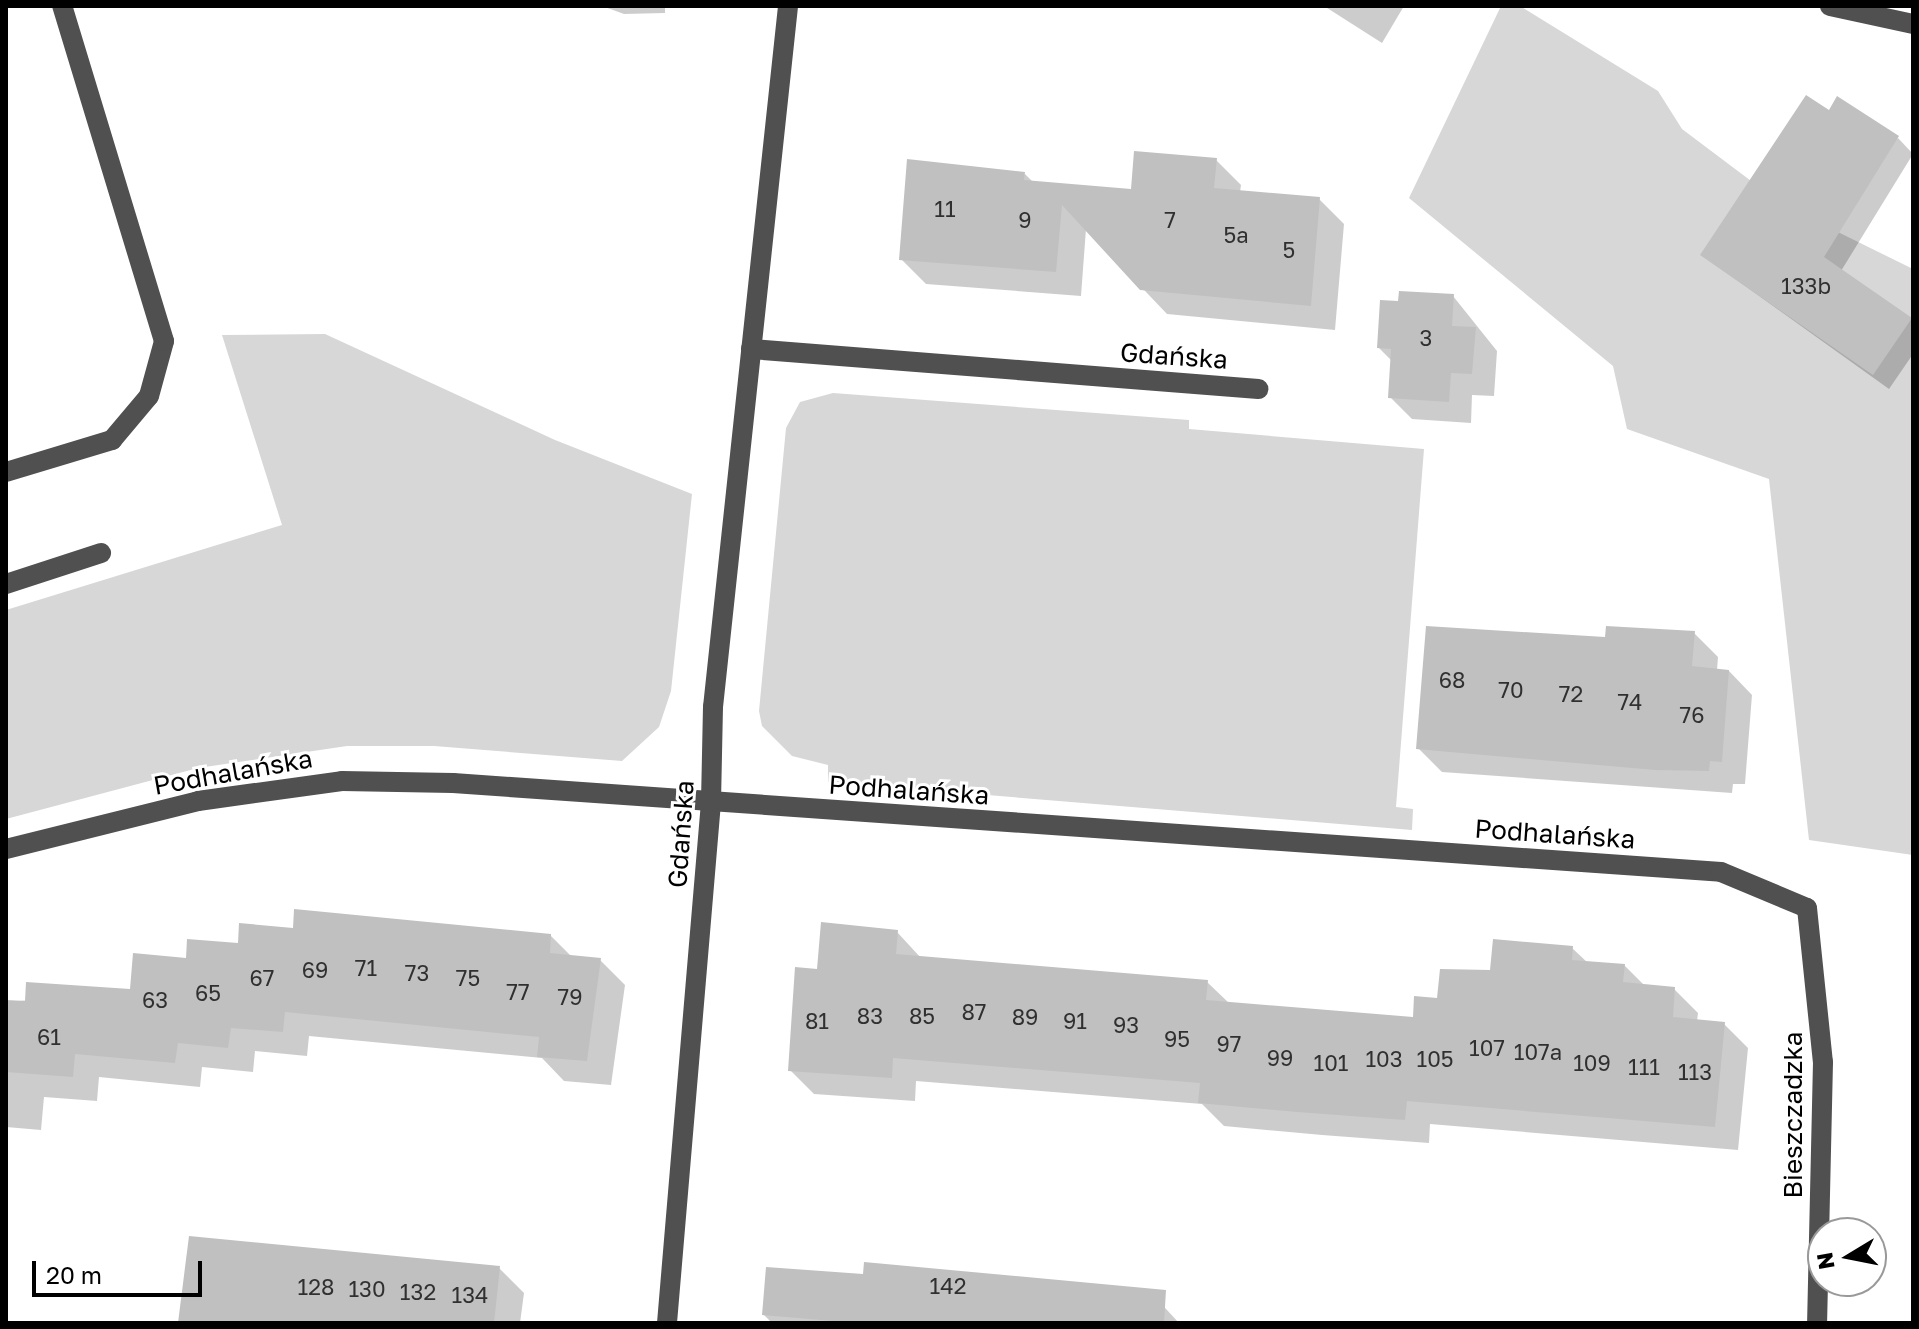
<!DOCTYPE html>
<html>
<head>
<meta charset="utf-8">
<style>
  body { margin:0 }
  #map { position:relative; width:1919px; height:1329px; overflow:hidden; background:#fff; font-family:"Golos Text",sans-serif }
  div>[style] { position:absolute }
  .green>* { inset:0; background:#d7d7d7 }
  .shadow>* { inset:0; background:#0003 }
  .building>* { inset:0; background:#c0c0c0 }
  .minor>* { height:20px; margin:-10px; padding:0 10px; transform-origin:10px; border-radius:10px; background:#505050 }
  span { translate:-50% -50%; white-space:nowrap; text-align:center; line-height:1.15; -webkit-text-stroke:6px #fff; paint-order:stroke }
  .number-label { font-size:22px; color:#303030 }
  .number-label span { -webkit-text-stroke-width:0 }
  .street-label { font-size:26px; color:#000 }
  .frame { position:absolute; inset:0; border:8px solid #000; pointer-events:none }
  .north { position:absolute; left:1807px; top:1217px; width:80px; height:80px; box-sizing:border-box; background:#fff; border:2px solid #999; border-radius:50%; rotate:260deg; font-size:22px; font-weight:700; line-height:32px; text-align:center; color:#000 }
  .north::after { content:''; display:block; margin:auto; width:28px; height:36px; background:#000; clip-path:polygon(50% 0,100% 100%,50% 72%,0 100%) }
  .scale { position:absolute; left:32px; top:1261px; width:170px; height:36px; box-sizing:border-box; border:4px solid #000; border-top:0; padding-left:10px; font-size:24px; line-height:28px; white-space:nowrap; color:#000; -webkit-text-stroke:6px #fff; paint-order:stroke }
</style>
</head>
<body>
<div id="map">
  <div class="green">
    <i style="clip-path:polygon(1501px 6px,1520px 6px,1658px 91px,1682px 129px,1783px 205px,1913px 269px,1913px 855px,1809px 840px,1769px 479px,1627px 429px,1613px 366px,1409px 198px)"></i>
    <i style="clip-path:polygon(325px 334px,555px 440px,692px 494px,671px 691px,659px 727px,622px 761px,434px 746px,347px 746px,198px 768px,6px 819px,6px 610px,282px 525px,222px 335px)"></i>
    <i style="clip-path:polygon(833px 393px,1189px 420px,1189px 429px,1424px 449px,1396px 807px,1413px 809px,1412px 830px,828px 782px,828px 765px,792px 756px,762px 726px,759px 711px,786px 428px,800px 402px)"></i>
  </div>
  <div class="shadow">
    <i style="clip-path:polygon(602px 6px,665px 6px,665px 13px,624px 14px)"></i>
    <i style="clip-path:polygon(1324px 6px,1404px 6px,1382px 43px)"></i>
    <i style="clip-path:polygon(1898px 138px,1913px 154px,1841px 271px,1913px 321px,1913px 354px,1889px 389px,1702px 255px)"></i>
    <i style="clip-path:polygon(1216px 160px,1241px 185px,1240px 192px,1319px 199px,1344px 224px,1335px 330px,1167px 314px,1086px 229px,1081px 296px,926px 284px,901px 259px,1025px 174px,1034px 183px,1133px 191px)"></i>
    <i style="clip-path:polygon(1453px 296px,1497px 351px,1494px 396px,1472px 395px,1471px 423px,1412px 419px,1390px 397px,1392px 361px,1379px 348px,1400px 303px)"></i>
    <i style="clip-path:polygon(1694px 633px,1718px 657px,1717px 670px,1729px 671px,1752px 695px,1745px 784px,1733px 784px,1732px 793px,1442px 772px,1418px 748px,1607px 639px)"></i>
    <i style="clip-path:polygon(295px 930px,550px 935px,572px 957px,600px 960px,625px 985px,611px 1085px,564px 1081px,542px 1058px,309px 1036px,307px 1056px,255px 1051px,253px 1072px,202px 1067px,200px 1087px,99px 1077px,97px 1101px,44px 1097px,41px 1130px,6px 1127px,6px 1002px,132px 992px,188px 960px)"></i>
    <i style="clip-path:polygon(897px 932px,921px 958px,1207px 982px,1230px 1004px,1415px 1019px,1439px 1000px,1491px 972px,1572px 948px,1588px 963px,1625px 966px,1645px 986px,1674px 989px,1698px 1013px,1697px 1021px,1724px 1024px,1748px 1048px,1738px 1150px,1430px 1124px,1429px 1143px,1322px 1135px,1224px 1126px,1202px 1104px,916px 1081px,915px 1101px,814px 1094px,790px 1070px,819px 971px)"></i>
    <i style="clip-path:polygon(499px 1268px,524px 1293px,520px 1323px,180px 1323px)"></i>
    <i style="clip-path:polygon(1155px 1297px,1179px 1323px,772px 1323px,764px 1315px)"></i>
  </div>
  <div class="building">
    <i style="clip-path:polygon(1806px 95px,1829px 110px,1837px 96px,1899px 136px,1824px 257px,1912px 318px,1873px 375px,1700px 255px)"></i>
    <i style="clip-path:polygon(1134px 151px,1217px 158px,1214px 188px,1320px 197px,1311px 306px,1140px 290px,1062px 205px,1056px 272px,899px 260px,907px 159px,1025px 172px,1024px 180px,1131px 189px)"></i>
    <i style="clip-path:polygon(1399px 291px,1454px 294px,1452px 326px,1476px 327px,1472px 374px,1451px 373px,1449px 402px,1388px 398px,1391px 349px,1377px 348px,1380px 300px,1398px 301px)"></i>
    <i style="clip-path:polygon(1426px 626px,1605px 637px,1606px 626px,1695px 631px,1692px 666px,1729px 670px,1722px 762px,1710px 761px,1709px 771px,1655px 770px,1416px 749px)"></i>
    <i style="clip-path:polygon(294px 909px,551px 934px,550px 953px,601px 958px,587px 1061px,537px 1057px,539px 1037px,285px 1012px,283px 1032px,231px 1028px,228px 1048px,178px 1043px,175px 1063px,75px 1054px,73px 1077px,6px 1072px,6px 1000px,25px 1001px,26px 982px,130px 989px,133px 953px,186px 958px,187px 939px,238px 943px,239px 923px,293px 928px)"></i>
    <i style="clip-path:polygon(821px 922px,898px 930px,896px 954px,1208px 980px,1206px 1000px,1413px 1017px,1414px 996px,1437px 998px,1440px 969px,1490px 970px,1493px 939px,1573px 946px,1572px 960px,1625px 964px,1623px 982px,1675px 987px,1673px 1017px,1725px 1022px,1715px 1127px,1407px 1101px,1405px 1120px,1297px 1112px,1198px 1103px,1200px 1083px,893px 1058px,892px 1078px,788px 1071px,795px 967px,817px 969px)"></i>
    <i style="clip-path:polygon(189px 1236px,500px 1266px,494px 1323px,178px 1323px)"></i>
    <i style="clip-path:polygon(864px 1262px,1166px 1290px,1164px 1323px,856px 1323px,762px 1315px,766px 1267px,863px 1274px)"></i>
  </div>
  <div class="minor">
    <i style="left:1830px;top:6px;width:85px;rotate:12.2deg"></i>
    <i style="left:751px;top:349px;width:509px;rotate:4.51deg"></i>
    <i style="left:6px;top:472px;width:111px;rotate:-16.8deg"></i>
    <i style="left:112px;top:440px;width:57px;rotate:-49.9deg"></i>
    <i style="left:149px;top:396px;width:57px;rotate:-74.7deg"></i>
    <i style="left:164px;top:341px;width:350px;rotate:-106.9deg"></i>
    <i style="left:6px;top:584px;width:100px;rotate:-18.1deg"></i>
    <i style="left:6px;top:849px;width:198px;rotate:-14deg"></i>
    <i style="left:198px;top:801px;width:145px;rotate:-7.9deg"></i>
    <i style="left:342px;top:781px;width:111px;rotate:1deg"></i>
    <i style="left:453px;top:783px;width:1271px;rotate:4.01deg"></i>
    <i style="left:1721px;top:872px;width:93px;rotate:22.7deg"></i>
    <i style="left:1807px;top:908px;width:155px;rotate:84.1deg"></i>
    <i style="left:1823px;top:1062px;width:261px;rotate:91.3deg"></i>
    <i style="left:667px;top:1323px;width:523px;rotate:-85.17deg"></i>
    <i style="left:711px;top:802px;width:95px;rotate:-88.8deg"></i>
    <i style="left:713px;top:707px;width:705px;rotate:-83.89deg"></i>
  </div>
  <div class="number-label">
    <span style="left:945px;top:209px">11</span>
    <span style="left:1025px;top:220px">9</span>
    <span style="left:1170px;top:220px">7</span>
    <span style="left:1236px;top:235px">5a</span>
    <span style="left:1289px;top:250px">5</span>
    <span style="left:1806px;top:286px">133b</span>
    <span style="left:1426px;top:338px">3</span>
    <span style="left:1452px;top:680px">68</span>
    <span style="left:1511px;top:690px">70</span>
    <span style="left:1571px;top:694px">72</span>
    <span style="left:1630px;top:702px">74</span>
    <span style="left:1692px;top:715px">76</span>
    <span style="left:366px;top:968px">71</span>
    <span style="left:315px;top:970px">69</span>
    <span style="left:417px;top:973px">73</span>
    <span style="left:262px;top:978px">67</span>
    <span style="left:468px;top:978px">75</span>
    <span style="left:518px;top:992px">77</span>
    <span style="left:208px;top:993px">65</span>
    <span style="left:570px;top:997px">79</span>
    <span style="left:155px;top:1000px">63</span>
    <span style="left:974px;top:1012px">87</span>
    <span style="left:870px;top:1016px">83</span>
    <span style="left:922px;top:1016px">85</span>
    <span style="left:1025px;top:1017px">89</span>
    <span style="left:817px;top:1021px">81</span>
    <span style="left:1075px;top:1021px">91</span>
    <span style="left:1126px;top:1025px">93</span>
    <span style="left:49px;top:1037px">61</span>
    <span style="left:1177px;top:1039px">95</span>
    <span style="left:1229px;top:1044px">97</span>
    <span style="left:1487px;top:1048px">107</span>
    <span style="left:1538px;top:1052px">107a</span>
    <span style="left:1280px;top:1058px">99</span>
    <span style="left:1384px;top:1059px">103</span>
    <span style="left:1435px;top:1059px">105</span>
    <span style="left:1331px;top:1063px">101</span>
    <span style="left:1592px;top:1063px">109</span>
    <span style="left:1644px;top:1067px">111</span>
    <span style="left:1695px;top:1072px">113</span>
    <span style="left:948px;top:1286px">142</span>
    <span style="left:316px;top:1287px">128</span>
    <span style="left:367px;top:1289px">130</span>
    <span style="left:418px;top:1292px">132</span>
    <span style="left:470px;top:1295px">134</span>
  </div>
  <div class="street-label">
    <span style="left:1174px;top:356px;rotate:4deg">Gdańska</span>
    <span style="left:233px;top:772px;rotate:-10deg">Podhalańska</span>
    <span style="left:909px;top:790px;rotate:4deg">Podhalańska</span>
    <span style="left:681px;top:834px;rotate:-86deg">Gdańska</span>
    <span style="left:1555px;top:834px;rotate:4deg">Podhalańska</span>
    <span style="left:1793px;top:1115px;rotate:-90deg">Bieszczadzka</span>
  </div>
  <div class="frame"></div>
  <div class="north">N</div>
  <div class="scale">20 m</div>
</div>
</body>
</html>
